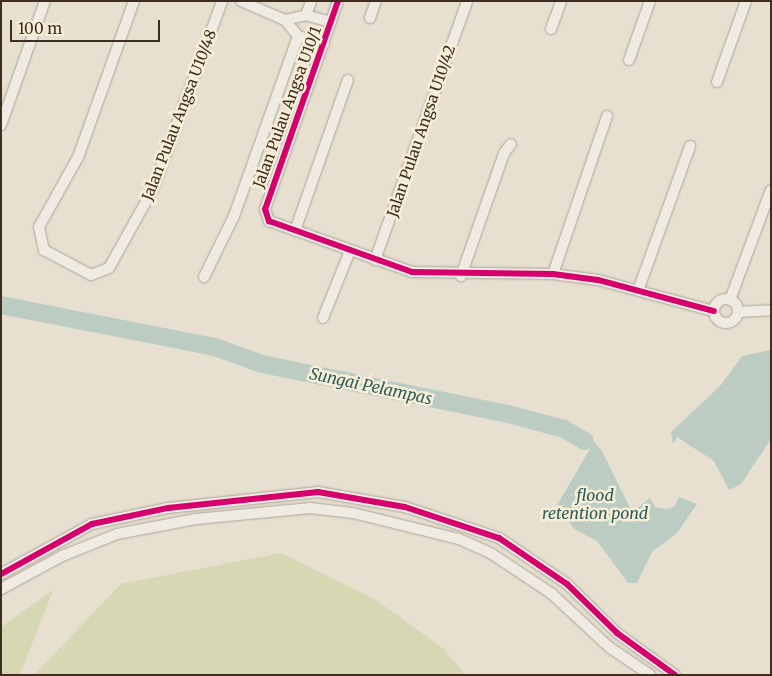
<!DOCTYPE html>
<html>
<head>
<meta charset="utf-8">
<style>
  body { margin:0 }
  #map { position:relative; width:772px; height:676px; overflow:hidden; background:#e7e0d1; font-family:Merriweather,serif }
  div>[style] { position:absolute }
  .green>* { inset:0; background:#d6d7b3 }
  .water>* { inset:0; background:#bcccc2 }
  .river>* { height:18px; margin:-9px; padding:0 9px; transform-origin:9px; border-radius:9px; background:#bcccc2 }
  .roads { filter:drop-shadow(0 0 1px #ada599) drop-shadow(0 0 1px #ada599) }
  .minor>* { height:10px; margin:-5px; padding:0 5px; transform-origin:5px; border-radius:5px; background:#efebe3 }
  .minor>.ring { margin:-5px; padding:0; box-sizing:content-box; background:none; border:10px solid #efebe3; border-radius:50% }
  .cycleway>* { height:6px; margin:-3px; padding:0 3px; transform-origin:3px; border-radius:3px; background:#d6006c }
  span { translate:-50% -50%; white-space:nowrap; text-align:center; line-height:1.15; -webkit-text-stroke:5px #f7eed8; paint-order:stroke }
  .street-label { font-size:15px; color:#3d2e20 }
  .water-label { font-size:16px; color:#2f5d5a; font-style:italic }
  .frame { position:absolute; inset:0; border:2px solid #3d2e20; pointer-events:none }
  .scale { position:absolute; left:10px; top:20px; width:150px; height:22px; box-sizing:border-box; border:2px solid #3d2e20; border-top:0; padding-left:6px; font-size:15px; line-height:18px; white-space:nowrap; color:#3d2e20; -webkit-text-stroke:4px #f7eed8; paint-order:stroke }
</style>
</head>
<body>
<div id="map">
  <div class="green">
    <i style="clip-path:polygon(281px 553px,376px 600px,444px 649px,465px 675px,34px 675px,121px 584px)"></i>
    <i style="clip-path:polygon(53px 590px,20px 675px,1px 675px,1px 627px)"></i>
  </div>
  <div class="water">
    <i style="clip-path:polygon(771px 350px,771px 439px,741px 484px,729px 490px,714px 461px,677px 437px,673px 444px,671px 432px,720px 386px,742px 356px)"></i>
    <i style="clip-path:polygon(566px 424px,591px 438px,602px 451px,632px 512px,650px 498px,655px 507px,666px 509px,674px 507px,679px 497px,697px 504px,677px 533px,652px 552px,637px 583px,628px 583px,597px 541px,574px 529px,557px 505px,590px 449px,564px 432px)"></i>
  </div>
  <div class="river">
    <i style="left:1px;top:305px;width:218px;rotate:11.1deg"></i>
    <i style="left:215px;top:347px;width:50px;rotate:19.9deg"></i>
    <i style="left:262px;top:364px;width:251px;rotate:11.5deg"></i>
    <i style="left:508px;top:414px;width:58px;rotate:15deg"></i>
    <i style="left:564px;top:429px;width:24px;rotate:30deg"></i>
  </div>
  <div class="roads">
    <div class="minor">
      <i style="left:134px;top:1px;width:166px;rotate:109.7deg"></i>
      <i style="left:78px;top:157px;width:80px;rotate:119.1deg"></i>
      <i style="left:39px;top:227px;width:24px;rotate:78deg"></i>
      <i style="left:44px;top:250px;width:53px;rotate:28deg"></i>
      <i style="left:91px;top:275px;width:19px;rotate:-21deg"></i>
      <i style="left:109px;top:268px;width:90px;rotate:-60.9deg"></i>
      <i style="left:153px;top:189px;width:200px;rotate:-69.8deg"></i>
      <i style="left:241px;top:1px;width:48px;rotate:23.4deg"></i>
      <i style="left:338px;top:1px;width:220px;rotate:109.3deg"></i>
      <i style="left:265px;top:209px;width:13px;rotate:72deg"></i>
      <i style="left:269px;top:221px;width:152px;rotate:19.6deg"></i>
      <i style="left:412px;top:272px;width:141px;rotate:0.8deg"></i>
      <i style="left:553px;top:274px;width:45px;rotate:7.6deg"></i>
      <i style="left:598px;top:280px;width:120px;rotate:15deg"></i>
      <i style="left:306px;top:15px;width:15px;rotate:-70deg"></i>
      <i style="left:370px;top:18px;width:18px;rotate:-71deg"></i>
      <i style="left:551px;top:29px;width:30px;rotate:-70deg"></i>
      <i style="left:324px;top:44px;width:27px;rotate:-163deg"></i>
      <i style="left:298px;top:36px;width:21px;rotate:-129deg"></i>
      <i style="left:285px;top:20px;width:22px;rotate:-13deg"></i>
      <i style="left:306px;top:15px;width:26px;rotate:16deg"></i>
      <i style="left:629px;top:60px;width:63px;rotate:-70.4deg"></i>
      <i style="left:717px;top:82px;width:86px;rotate:-70.3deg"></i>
      <i style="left:1px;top:125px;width:132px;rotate:-70.5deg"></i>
      <i style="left:295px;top:231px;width:160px;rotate:-70.7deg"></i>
      <i style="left:375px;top:260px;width:275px;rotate:-70.4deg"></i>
      <i style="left:553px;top:274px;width:167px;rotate:-71.1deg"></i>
      <i style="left:461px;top:276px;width:130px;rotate:-70.7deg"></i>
      <i style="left:504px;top:153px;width:11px;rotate:-52deg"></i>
      <i style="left:204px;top:277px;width:68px;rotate:-63.8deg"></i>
      <i style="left:234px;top:216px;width:191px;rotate:-70.4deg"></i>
      <i style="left:639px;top:288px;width:151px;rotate:-70.2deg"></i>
      <i class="ring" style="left:714px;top:299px;width:14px;height:14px"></i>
      <i style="left:730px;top:300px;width:117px;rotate:-69.6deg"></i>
      <i style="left:738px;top:312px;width:33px;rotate:-3deg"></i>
      <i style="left:323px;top:318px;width:72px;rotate:-68.1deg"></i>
      <i style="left:1px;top:574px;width:104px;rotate:-28.8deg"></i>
      <i style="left:92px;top:524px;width:78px;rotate:-11.9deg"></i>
      <i style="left:168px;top:508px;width:151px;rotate:-6.1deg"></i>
      <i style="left:318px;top:492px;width:88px;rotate:9.8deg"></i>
      <i style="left:405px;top:507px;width:99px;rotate:18.3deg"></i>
      <i style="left:499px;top:538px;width:82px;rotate:34.1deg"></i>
      <i style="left:567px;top:584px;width:70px;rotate:44.4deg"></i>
      <i style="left:617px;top:633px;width:72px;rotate:35.9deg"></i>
      <i style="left:1px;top:589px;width:69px;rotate:-28.4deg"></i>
      <i style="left:62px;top:556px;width:59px;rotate:-21.8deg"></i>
      <i style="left:117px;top:534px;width:80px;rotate:-10.8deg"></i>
      <i style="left:196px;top:519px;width:115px;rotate:-5.5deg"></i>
      <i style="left:310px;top:508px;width:43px;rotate:6.6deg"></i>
      <i style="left:353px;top:513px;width:109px;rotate:13.8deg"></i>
      <i style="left:459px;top:539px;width:36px;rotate:24deg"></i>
      <i style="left:492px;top:554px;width:72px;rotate:33.7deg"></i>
      <i style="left:552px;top:594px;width:78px;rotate:42.9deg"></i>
      <i style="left:609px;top:647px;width:50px;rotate:34.3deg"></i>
    </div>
  </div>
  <div class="cycleway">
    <i style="left:338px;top:1px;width:220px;rotate:109.3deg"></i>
    <i style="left:265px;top:209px;width:13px;rotate:72deg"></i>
    <i style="left:269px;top:221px;width:152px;rotate:19.6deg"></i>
    <i style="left:412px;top:272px;width:141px;rotate:0.8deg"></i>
    <i style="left:553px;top:274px;width:45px;rotate:7.6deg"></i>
    <i style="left:598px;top:280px;width:120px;rotate:15deg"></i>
    <i style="left:1px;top:574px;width:104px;rotate:-28.8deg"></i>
    <i style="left:92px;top:524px;width:78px;rotate:-11.9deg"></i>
    <i style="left:168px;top:508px;width:151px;rotate:-6.1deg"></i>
    <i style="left:318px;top:492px;width:88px;rotate:9.8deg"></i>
    <i style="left:405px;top:507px;width:99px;rotate:18.3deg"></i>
    <i style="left:499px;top:538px;width:82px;rotate:34.1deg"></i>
    <i style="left:567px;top:584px;width:70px;rotate:44.4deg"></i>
    <i style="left:617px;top:633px;width:72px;rotate:35.9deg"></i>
  </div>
  <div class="street-label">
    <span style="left:287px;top:107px;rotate:-70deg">Jalan Pulau Angsa U10/1</span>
    <span style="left:179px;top:115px;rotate:-69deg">Jalan Pulau Angsa U10/48</span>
    <span style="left:421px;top:131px;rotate:-71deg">Jalan Pulau Angsa U10/42</span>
  </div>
  <div class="water-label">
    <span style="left:371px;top:386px;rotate:12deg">Sungai Pelampas</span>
    <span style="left:595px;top:504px">flood<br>retention pond</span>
  </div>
  <div class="frame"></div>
  <div class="scale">100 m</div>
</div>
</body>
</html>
